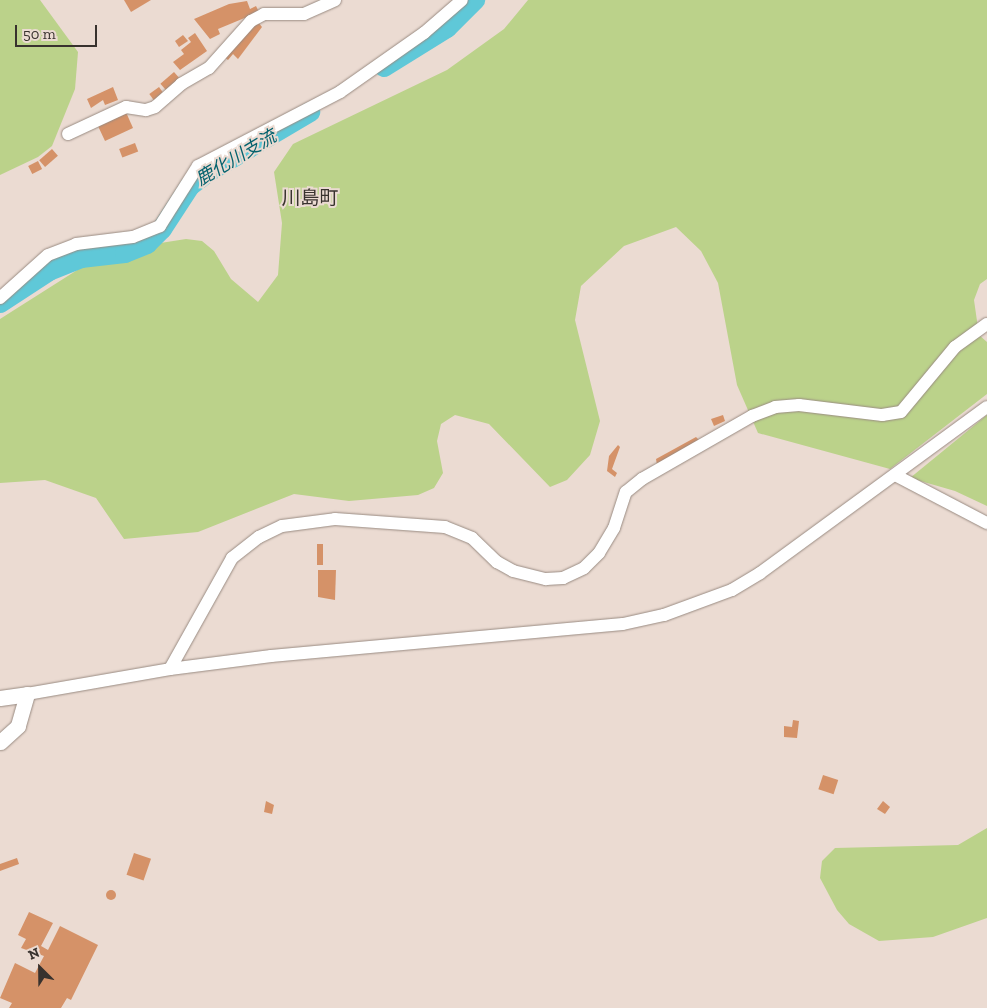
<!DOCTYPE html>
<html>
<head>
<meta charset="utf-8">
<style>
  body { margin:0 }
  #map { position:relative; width:987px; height:1008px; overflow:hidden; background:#ebdbd2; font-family:"Zilla Slab","Noto Sans JP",serif }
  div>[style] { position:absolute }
  .green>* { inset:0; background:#bbd28a }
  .river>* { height:20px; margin:-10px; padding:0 10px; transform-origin:10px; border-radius:10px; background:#5fc8d8 }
  .building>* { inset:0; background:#d59268; transform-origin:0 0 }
  .round { border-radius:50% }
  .roads { filter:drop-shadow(0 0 1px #998b82) drop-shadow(0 0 1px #998b82) }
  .minor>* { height:12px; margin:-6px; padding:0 6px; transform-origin:6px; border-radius:6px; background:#fff }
  .tertiary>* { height:15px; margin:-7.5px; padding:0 7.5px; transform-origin:7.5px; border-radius:7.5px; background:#fff }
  span { translate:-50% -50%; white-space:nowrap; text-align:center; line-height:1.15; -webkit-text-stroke:4px #ebdbd2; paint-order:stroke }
  .water-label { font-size:18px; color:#04626e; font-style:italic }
  .quarter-label { font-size:19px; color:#38322e }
  .north { position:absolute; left:15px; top:943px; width:50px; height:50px; -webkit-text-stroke:4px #ebdbd2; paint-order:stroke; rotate:337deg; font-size:14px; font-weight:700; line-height:20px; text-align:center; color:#38322e }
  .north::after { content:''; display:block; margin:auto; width:18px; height:22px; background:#38322e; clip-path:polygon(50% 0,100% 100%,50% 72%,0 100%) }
  .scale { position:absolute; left:15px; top:25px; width:82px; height:22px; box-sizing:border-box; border:2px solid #38322e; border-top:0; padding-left:6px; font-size:15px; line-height:18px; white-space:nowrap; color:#38322e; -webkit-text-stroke:4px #ebdbd2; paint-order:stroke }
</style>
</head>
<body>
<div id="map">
  <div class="green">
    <i style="clip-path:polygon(0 0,40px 0,78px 52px,75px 89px,52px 146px,38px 157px,0 175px)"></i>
    <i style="clip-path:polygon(528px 0,987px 0,987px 279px,980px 284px,974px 300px,979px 335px,987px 342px,987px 394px,890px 469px,758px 433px,737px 385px,718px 283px,701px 251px,676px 227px,624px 246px,581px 286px,575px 320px,600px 421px,590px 455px,567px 480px,550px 487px,489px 424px,455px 415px,441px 424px,437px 441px,443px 473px,434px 488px,418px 495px,349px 501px,294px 494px,198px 532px,124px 539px,96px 498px,45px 480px,0 483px,0 319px,82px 267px,135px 247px,186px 239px,202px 241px,214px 251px,231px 279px,258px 302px,278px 275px,282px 223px,274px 172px,293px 144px,447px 70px,504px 29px)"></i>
    <i style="clip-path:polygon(987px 415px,987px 506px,955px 491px,910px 478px)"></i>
    <i style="clip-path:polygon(987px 828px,987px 918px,933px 937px,879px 941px,849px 924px,837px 910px,820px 878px,822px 861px,835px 848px,958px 845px)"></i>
  </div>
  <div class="river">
    <i style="left:384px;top:67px;width:74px;rotate:-31.8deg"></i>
    <i style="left:447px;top:28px;width:40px;rotate:-45deg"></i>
    <i style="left:0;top:303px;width:59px;rotate:-33.1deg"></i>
    <i style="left:49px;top:271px;width:35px;rotate:-22deg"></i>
    <i style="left:81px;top:258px;width:44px;rotate:-6.5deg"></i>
    <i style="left:125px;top:253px;width:24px;rotate:-22deg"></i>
    <i style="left:147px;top:244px;width:21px;rotate:-45deg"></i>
    <i style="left:162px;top:229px;width:51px;rotate:-56.9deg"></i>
    <i style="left:190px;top:186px;width:21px;rotate:-37deg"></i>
    <i style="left:207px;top:173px;width:120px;rotate:-30.6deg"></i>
  </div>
  <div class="building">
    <i style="clip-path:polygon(124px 0,151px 0,131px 12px)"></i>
    <i style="clip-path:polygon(247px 1px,250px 9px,256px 6px,259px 12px,218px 29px,220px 34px,210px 39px,194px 19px,229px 4px)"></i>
    <i style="clip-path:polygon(258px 22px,262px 27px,238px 59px,233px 54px,228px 60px,224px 57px)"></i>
    <i style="clip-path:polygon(195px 33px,207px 51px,180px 70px,173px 62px,184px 54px,181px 50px,191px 42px,188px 38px)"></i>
    <i style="clip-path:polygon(183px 35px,188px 41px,179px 47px,175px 41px)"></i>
    <i style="left:174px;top:72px;width:9px;height:18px;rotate:49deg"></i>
    <i style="clip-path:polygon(113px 87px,118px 100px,105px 105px,103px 100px,91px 108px,87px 99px)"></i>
    <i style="left:159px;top:87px;width:9px;height:12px;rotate:54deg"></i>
    <i style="clip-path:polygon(125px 110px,133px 128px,105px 141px,98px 126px)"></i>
    <i style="left:135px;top:143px;width:9px;height:17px;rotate:69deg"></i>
    <i style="left:52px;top:149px;width:9px;height:17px;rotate:49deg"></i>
    <i style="left:38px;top:161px;width:9px;height:11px;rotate:63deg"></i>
    <i style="clip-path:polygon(723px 415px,725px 421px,714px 426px,711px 419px)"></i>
    <i style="clip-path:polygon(696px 437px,701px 442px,657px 465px,656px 459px)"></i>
    <i style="clip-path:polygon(618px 445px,620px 447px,612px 469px,617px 473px,615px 477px,607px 471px,609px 456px)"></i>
    <i style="left:317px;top:544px;width:6px;height:21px"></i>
    <i style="clip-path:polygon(318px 570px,336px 570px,335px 600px,318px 597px)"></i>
    <i style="clip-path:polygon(793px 720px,799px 721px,797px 738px,784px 737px,784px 726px,792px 727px)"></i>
    <i style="left:823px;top:775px;width:16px;height:15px;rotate:18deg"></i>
    <i style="clip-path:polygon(266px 801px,274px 805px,272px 814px,264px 812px)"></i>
    <i style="clip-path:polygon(883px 801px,890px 807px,885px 814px,877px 809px)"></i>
    <i style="left:134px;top:853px;width:18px;height:23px;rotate:19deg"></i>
    <i style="clip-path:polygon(17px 858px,19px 864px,0 871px,0 864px)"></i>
    <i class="round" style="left:106px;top:890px;width:10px;height:10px"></i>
    <i style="clip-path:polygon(29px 912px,53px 923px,41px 946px,48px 950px,60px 926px,98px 945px,71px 1000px,67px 998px,61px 1008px,9px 1008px,12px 1003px,0 998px,15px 963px,35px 973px,44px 956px,21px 948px,26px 939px,18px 935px)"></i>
  </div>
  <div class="roads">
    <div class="minor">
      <i style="left:68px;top:134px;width:64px;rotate:-25deg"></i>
      <i style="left:126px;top:107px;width:20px;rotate:9deg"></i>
      <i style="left:146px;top:110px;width:9px;rotate:-18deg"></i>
      <i style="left:155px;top:107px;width:35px;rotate:-41deg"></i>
      <i style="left:181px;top:84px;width:32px;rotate:-30deg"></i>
      <i style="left:209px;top:68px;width:63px;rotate:-48.2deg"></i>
      <i style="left:251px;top:21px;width:15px;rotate:-28deg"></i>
      <i style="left:264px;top:14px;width:40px"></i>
      <i style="left:304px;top:14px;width:34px;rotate:-24deg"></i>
      <i style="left:0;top:298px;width:64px;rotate:-41.9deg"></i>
      <i style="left:48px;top:255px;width:30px;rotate:-21deg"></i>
      <i style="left:76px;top:244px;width:57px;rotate:-7deg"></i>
      <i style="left:133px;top:237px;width:29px;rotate:-22deg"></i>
      <i style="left:160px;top:226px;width:71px;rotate:-57.7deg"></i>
      <i style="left:198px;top:166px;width:160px;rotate:-27.5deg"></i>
      <i style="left:340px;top:92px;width:103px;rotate:-35.1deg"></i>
      <i style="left:424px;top:33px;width:50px;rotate:-41deg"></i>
      <i style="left:895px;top:475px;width:104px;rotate:27.6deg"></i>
      <i style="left:170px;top:669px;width:127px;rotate:-60.8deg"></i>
      <i style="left:232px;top:558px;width:34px;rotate:-38deg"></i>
      <i style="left:259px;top:537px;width:25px;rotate:-26deg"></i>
      <i style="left:282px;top:526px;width:53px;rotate:-7.5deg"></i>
      <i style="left:335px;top:519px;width:110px;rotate:4.2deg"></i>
      <i style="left:445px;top:527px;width:29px;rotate:22deg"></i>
      <i style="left:472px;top:538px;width:35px;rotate:44deg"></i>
      <i style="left:497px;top:562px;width:18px;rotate:29deg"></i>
      <i style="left:513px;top:571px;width:34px;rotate:14deg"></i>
      <i style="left:546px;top:579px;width:17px;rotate:-3deg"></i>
      <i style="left:563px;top:578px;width:23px;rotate:-25deg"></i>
      <i style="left:584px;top:568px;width:21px;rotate:-45deg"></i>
      <i style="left:599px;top:553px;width:29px;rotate:-59deg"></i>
      <i style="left:614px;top:528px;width:38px;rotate:-72deg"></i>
      <i style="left:626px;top:492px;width:21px;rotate:-39deg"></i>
      <i style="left:642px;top:479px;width:127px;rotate:-29.8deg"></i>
      <i style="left:752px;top:416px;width:25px;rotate:-21deg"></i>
      <i style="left:775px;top:407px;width:24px;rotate:-5deg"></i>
      <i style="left:799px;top:405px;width:84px;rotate:6.9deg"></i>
      <i style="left:882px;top:415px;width:19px;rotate:-9deg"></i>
      <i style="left:901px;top:412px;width:85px;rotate:-50.3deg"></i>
      <i style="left:955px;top:347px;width:39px;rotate:-36deg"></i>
      <i style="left:27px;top:694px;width:145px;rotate:-9.9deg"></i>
      <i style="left:170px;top:669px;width:102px;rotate:-7.3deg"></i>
      <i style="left:271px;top:656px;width:353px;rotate:-5.2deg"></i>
      <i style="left:623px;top:624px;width:42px;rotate:-12.4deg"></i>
      <i style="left:664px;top:615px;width:72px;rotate:-20.2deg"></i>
      <i style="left:732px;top:590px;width:33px;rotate:-31deg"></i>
      <i style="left:760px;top:573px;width:281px;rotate:-36.2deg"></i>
    </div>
    <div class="tertiary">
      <i style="left:0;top:698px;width:27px;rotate:-8deg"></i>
      <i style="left:27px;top:694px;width:33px;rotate:106deg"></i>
      <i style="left:18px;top:726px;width:24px;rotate:138deg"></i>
    </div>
  </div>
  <div class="water-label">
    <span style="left:236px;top:158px;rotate:-31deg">鹿化川支流</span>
  </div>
  <div class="quarter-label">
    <span style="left:310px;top:198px">川島町</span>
  </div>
  <div class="north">N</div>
  <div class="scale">50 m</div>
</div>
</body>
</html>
